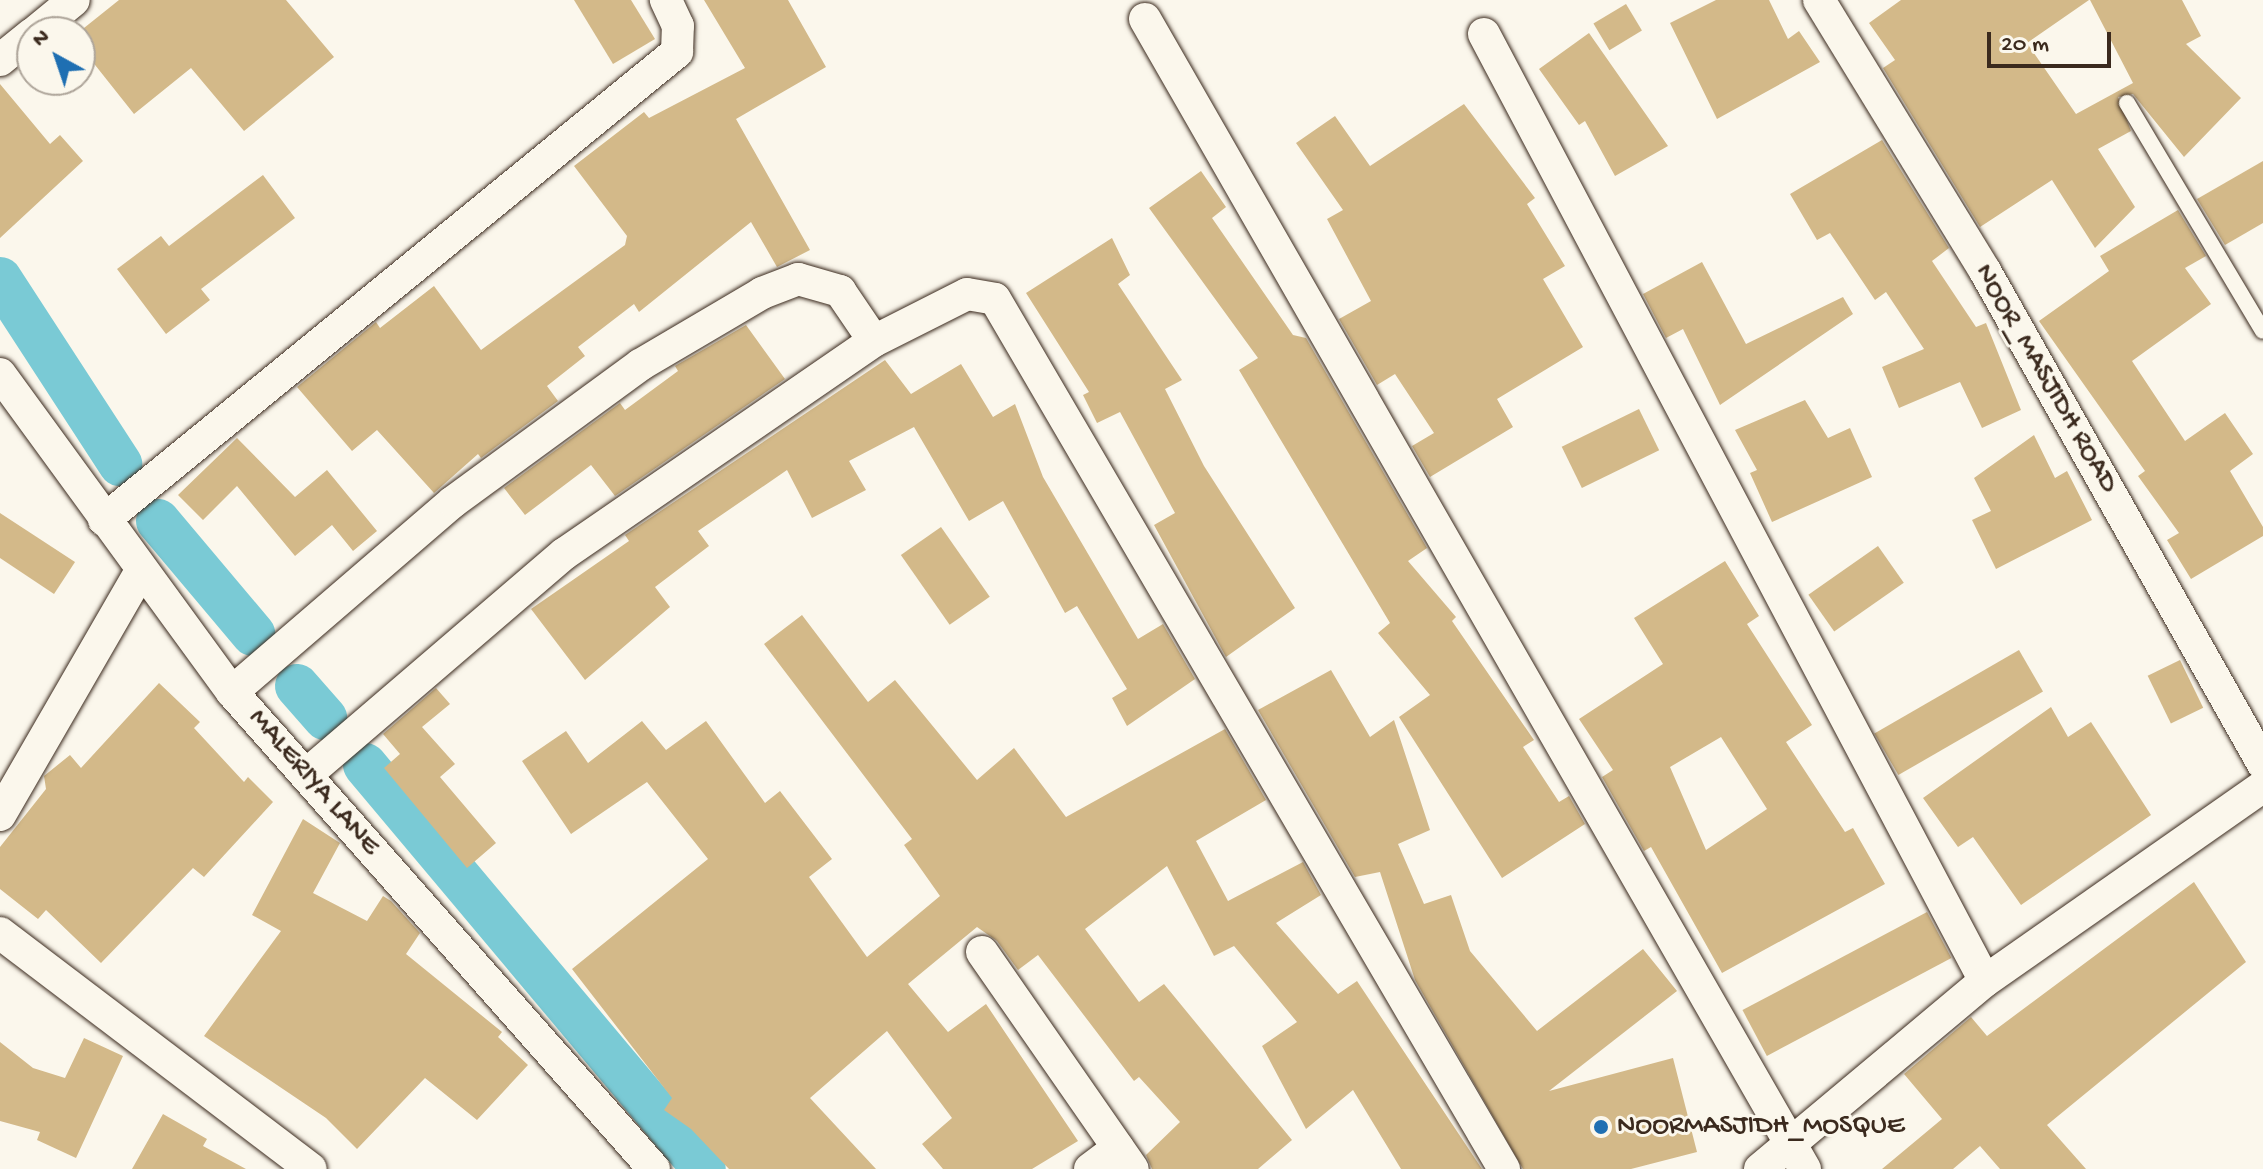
<!DOCTYPE html>
<html>
<head>
<meta charset="utf-8">
<style>
  body { margin:0 }
  #map { position:relative; width:2263px; height:1169px; overflow:hidden; background:#fbf7ec; font-family:"Gochi Hand",sans-serif }
  div>[style] { position:absolute }
  .canal>* { height:44px; margin:-22px; padding:0 22px; transform-origin:22px; border-radius:22px; background:#7acad5 }
  .building>* { inset:0; background:#d3b989; transform-origin:0 0 }
  .roads { filter:drop-shadow(0 0 2px #3b2a1e) drop-shadow(0 0 2px #3b2a1e) }
  .service>* { height:16px; margin:-8px; padding:0 8px; transform-origin:8px; border-radius:8px; background:#fbf7ec }
  .minor>* { height:32px; margin:-16px; padding:0 16px; transform-origin:16px; border-radius:16px; background:#fbf7ec }
  .dots>* { width:22px; height:22px; translate:-50% -50%; box-sizing:border-box; border:4px solid #fbf7ec; border-radius:50% }
  span { translate:-50% -50%; white-space:nowrap; text-align:center; line-height:1.15; -webkit-text-stroke:6px #fbf7ec; paint-order:stroke }
  .street-label { font-size:28px; color:#3b2a1e }
  .poi-label { font-size:28px; color:#3b2a1e }
  .left { translate:0 -50%; text-align:left }
  .north { position:absolute; left:16px; top:16px; width:80px; height:80px; box-sizing:border-box; background:#fbf7ec; border:2px solid #aea59a; border-radius:50%; rotate:320deg; font-size:22px; font-weight:700; line-height:32px; text-align:center; color:#3b2a1e }
  .north::after { content:''; display:block; margin:auto; width:28px; height:36px; background:#1f6fb2; clip-path:polygon(50% 0,100% 100%,50% 72%,0 100%) }
  .scale { position:absolute; left:1987px; top:32px; width:124px; height:36px; box-sizing:border-box; border:4px solid #3b2a1e; border-top:0; padding-left:10px; font-size:24px; line-height:28px; white-space:nowrap; color:#3b2a1e; -webkit-text-stroke:6px #fbf7ec; paint-order:stroke }
</style>
</head>
<body>
<div id="map">
  <div class="canal">
    <i style="left:0;top:279px;width:221px;rotate:57deg"></i>
    <i style="left:158px;top:521px;width:148px;rotate:49.9deg"></i>
    <i style="left:297px;top:686px;width:43px;rotate:48.8deg"></i>
    <i style="left:365px;top:765px;width:527px;rotate:50deg"></i>
  </div>
  <div class="building">
    <i style="clip-path:polygon(119px 0,286px 0,334px 57px,244px 131px,191px 68px,134px 114px,80px 46px,79px 32px)"></i>
    <i style="clip-path:polygon(574px 0,631px 0,655px 39px,613px 64px)"></i>
    <i style="clip-path:polygon(704px 0,788px 0,826px 67px,736px 119px,810px 250px,777px 267px,751px 222px,639px 312px,634px 304px,578px 347px,585px 356px,547px 386px,558px 401px,481px 458px,478px 454px,434px 493px,377px 430px,352px 451px,297px 387px,376px 322px,380px 328px,434px 286px,481px 350px,625px 245px,627px 236px,574px 166px,644px 112px,649px 118px,745px 68px)"></i>
    <i style="clip-path:polygon(1716px 0,1769px 0,1788px 39px,1799px 31px,1820px 62px,1717px 119px,1670px 23px)"></i>
    <i style="clip-path:polygon(1901px 0,2089px 0,2027px 43px,2076px 114px,2133px 83px,2090px 0,2182px 0,2201px 36px,2186px 44px,2241px 98px,2184px 157px,2133px 94px,2118px 97px,2131px 131px,2098px 149px,2135px 207px,2095px 248px,2052px 180px,1980px 227px,1883px 68px,1895px 60px,1869px 23px)"></i>
    <i style="left:1626px;top:4px;width:31px;height:38px;rotate:59deg"></i>
    <i style="clip-path:polygon(1589px 33px,1668px 146px,1615px 176px,1585px 121px,1579px 125px,1539px 69px)"></i>
    <i style="clip-path:polygon(0 84px,50px 144px,60px 135px,83px 161px,0 238px)"></i>
    <i style="clip-path:polygon(1464px 104px,1535px 198px,1527px 204px,1565px 266px,1543px 279px,1583px 347px,1497px 399px,1513px 427px,1430px 477px,1412px 446px,1434px 433px,1395px 374px,1377px 385px,1339px 319px,1371px 301px,1327px 219px,1343px 210px,1296px 143px,1335px 116px,1370px 166px)"></i>
    <i style="clip-path:polygon(1882px 140px,1949px 248px,1932px 261px,1976px 327px,1986px 323px,2021px 410px,1982px 428px,1960px 382px,1899px 408px,1882px 367px,1924px 349px,1886px 292px,1875px 300px,1830px 233px,1817px 240px,1790px 194px)"></i>
    <i style="clip-path:polygon(2263px 161px,2263px 223px,2225px 245px,2197px 199px)"></i>
    <i style="clip-path:polygon(1201px 171px,1226px 207px,1212px 218px,1293px 335px,1306px 338px,1427px 548px,1408px 561px,1456px 617px,1452px 621px,1534px 740px,1523px 747px,1559px 802px,1569px 796px,1585px 824px,1502px 878px,1399px 717px,1430px 695px,1378px 633px,1390px 623px,1239px 370px,1258px 358px,1149px 208px)"></i>
    <i style="clip-path:polygon(263px 175px,295px 218px,201px 289px,210px 300px,166px 334px,117px 269px,161px 236px,169px 246px)"></i>
    <i style="clip-path:polygon(2178px 210px,2206px 256px,2185px 268px,2211px 304px,2132px 361px,2185px 441px,2225px 413px,2253px 454px,2230px 471px,2263px 527px,2263px 536px,2191px 579px,2167px 540px,2179px 533px,2138px 476px,2145px 471px,2039px 321px,2109px 271px,2100px 256px)"></i>
    <i style="clip-path:polygon(1112px 238px,1130px 275px,1118px 284px,1182px 380px,1165px 389px,1204px 466px,1295px 608px,1226px 657px,1154px 525px,1175px 513px,1120px 412px,1097px 423px,1083px 395px,1089px 392px,1026px 293px)"></i>
    <i style="clip-path:polygon(1702px 262px,1746px 344px,1843px 297px,1853px 314px,1720px 405px,1683px 329px,1666px 338px,1643px 294px)"></i>
    <i style="clip-path:polygon(746px 325px,785px 379px,615px 496px,591px 465px,525px 515px,504px 488px,620px 403px,625px 410px,678px 371px,675px 366px)"></i>
    <i style="clip-path:polygon(885px 360px,911px 394px,961px 364px,993px 417px,1015px 404px,1043px 477px,1138px 639px,1163px 624px,1195px 679px,1127px 726px,1112px 698px,1127px 689px,1077px 606px,1065px 613px,1003px 501px,969px 521px,914px 427px,849px 461px,866px 490px,812px 518px,787px 470px,698px 531px,709px 546px,655px 587px,670px 607px,585px 680px,531px 609px,629px 541px,625px 535px)"></i>
    <i style="clip-path:polygon(1805px 400px,1828px 438px,1850px 428px,1872px 477px,1772px 522px,1750px 473px,1757px 470px,1735px 430px)"></i>
    <i style="left:1639px;top:409px;width:46px;height:86px;rotate:64deg"></i>
    <i style="clip-path:polygon(2034px 435px,2055px 478px,2067px 471px,2092px 520px,1996px 569px,1972px 520px,1991px 511px,1974px 478px)"></i>
    <i style="clip-path:polygon(237px 438px,295px 497px,327px 470px,377px 531px,353px 551px,332px 525px,295px 556px,237px 486px,203px 520px,178px 495px)"></i>
    <i style="clip-path:polygon(0 513px,75px 562px,54px 594px,0 558px)"></i>
    <i style="left:941px;top:527px;width:85px;height:49px;rotate:55deg"></i>
    <i style="left:1878px;top:546px;width:45px;height:85px;rotate:55deg"></i>
    <i style="clip-path:polygon(evenodd,1725px 561px,1759px 616px,1747px 624px,1812px 725px,1786px 742px,1845px 832px,1853px 828px,1885px 884px,1722px 973px,1651px 847px,1644px 851px,1602px 777px,1613px 770px,1579px 719px,1663px 664px,1634px 618px,1725px 561px,1721px 737px,1767px 809px,1706px 850px,1670px 767px,1721px 737px)"></i>
    <i style="clip-path:polygon(802px 615px,868px 702px,895px 680px,977px 780px,1014px 748px,1066px 817px,1225px 729px,1266px 800px,1196px 841px,1228px 901px,1303px 862px,1321px 895px,1276px 923px,1338px 994px,1357px 981px,1482px 1169px,1401px 1169px,1353px 1090px,1306px 1129px,1262px 1046px,1297px 1022px,1234px 946px,1214px 956px,1167px 866px,1085px 929px,1139px 1002px,1164px 984px,1292px 1140px,1258px 1169px,1152px 1169px,1146px 1155px,1180px 1122px,1139px 1077px,1134px 1081px,1038px 955px,1018px 970px,997px 941px,977px 927px,908px 984px,948px 1032px,986px 1004px,1078px 1141px,1032px 1169px,943px 1169px,922px 1144px,952px 1118px,887px 1031px,810px 1098px,876px 1169px,729px 1169px,691px 1129px,664px 1110px,672px 1098px,572px 969px,708px 859px,647px 782px,571px 834px,522px 761px,566px 731px,588px 763px,642px 721px,666px 750px,706px 721px,765px 803px,780px 791px,832px 859px,809px 877px,867px 957px,940px 896px,904px 845px,912px 839px,764px 644px)"></i>
    <i style="left:2019px;top:650px;width:48px;height:167px;rotate:60deg"></i>
    <i style="left:2180px;top:660px;width:53px;height:36px;rotate:64deg"></i>
    <i style="clip-path:polygon(1331px 670px,1370px 737px,1394px 720px,1430px 830px,1398px 844px,1424px 904px,1451px 895px,1470px 951px,1537px 1031px,1643px 949px,1677px 991px,1549px 1091px,1673px 1058px,1697px 1152px,1631px 1169px,1523px 1169px,1415px 980px,1380px 872px,1355px 877px,1258px 710px)"></i>
    <i style="clip-path:polygon(159px 683px,200px 722px,194px 728px,244px 782px,248px 777px,273px 802px,204px 877px,193px 868px,101px 963px,46px 910px,38px 919px,0 889px,0 847px,46px 789px,44px 776px,70px 755px,81px 768px)"></i>
    <i style="clip-path:polygon(436px 688px,450px 704px,422px 727px,455px 764px,440px 777px,496px 843px,467px 868px,384px 768px,400px 754px,383px 734px)"></i>
    <i style="clip-path:polygon(2051px 707px,2068px 737px,2091px 722px,2151px 815px,2021px 905px,1973px 837px,1958px 847px,1923px 798px)"></i>
    <i style="clip-path:polygon(303px 819px,340px 843px,313px 893px,367px 921px,383px 896px,391px 901px,420px 933px,406px 954px,502px 1032px,498px 1037px,528px 1065px,477px 1120px,425px 1078px,357px 1149px,326px 1118px,204px 1036px,281px 931px,252px 915px)"></i>
    <i style="clip-path:polygon(2194px 882px,2246px 962px,2047px 1125px,2086px 1169px,2000px 1169px,1980px 1146px,1953px 1169px,1882px 1169px,1942px 1119px,1904px 1074px,1971px 1017px,1987px 1036px)"></i>
    <i style="left:1927px;top:912px;width:52px;height:209px;rotate:62deg"></i>
    <i style="clip-path:polygon(84px 1038px,123px 1056px,76px 1158px,37px 1140px,40px 1132px,0 1121px,0 1042px,33px 1068px,65px 1078px)"></i>
    <i style="clip-path:polygon(163px 1114px,207px 1139px,203px 1146px,246px 1169px,132px 1169px)"></i>
  </div>
  <div class="roads">
    <div class="service">
      <i style="left:2127px;top:103px;width:265px;rotate:59.2deg"></i>
    </div>
    <div class="minor">
      <i style="left:1819px;top:0;width:318px;rotate:58.5deg"></i>
      <i style="left:1985px;top:271px;width:566px;rotate:60.58deg"></i>
      <i style="left:1145px;top:19px;width:1326px;rotate:60.15deg"></i>
      <i style="left:35px;top:32px;width:50px;rotate:-39.4deg"></i>
      <i style="left:1484px;top:34px;width:1071px;rotate:62.12deg"></i>
      <i style="left:0;top:60px;width:41px;rotate:-39.1deg"></i>
      <i style="left:0;top:374px;width:394px;rotate:53.9deg"></i>
      <i style="left:232px;top:692px;width:637px;rotate:48.5deg"></i>
      <i style="left:104px;top:520px;width:740px;rotate:-39.24deg"></i>
      <i style="left:677px;top:52px;width:26px;rotate:-88deg"></i>
      <i style="left:678px;top:26px;width:29px;rotate:-115deg"></i>
      <i style="left:232px;top:692px;width:291px;rotate:-40.7deg"></i>
      <i style="left:453px;top:502px;width:232px;rotate:-36.2deg"></i>
      <i style="left:640px;top:365px;width:142px;rotate:-30.5deg"></i>
      <i style="left:762px;top:293px;width:39px;rotate:-21deg"></i>
      <i style="left:798px;top:279px;width:44px;rotate:15.9deg"></i>
      <i style="left:840px;top:291px;width:60px;rotate:55.8deg"></i>
      <i style="left:306px;top:775px;width:340px;rotate:-40.6deg"></i>
      <i style="left:564px;top:554px;width:376px;rotate:-34.5deg"></i>
      <i style="left:874px;top:341px;width:104px;rotate:-26.8deg"></i>
      <i style="left:967px;top:294px;width:28px;rotate:10deg"></i>
      <i style="left:995px;top:299px;width:1008px;rotate:59.67deg"></i>
      <i style="left:0;top:815px;width:282px;rotate:-60deg"></i>
      <i style="left:0;top:933px;width:390px;rotate:37.2deg"></i>
      <i style="left:982px;top:952px;width:264px;rotate:55.2deg"></i>
      <i style="left:1090px;top:1169px;width:35px;rotate:-37deg"></i>
      <i style="left:1760px;top:1169px;width:293px;rotate:-39.9deg"></i>
      <i style="left:1985px;top:981px;width:340px;rotate:-35deg"></i>
    </div>
  </div>
  <div class="dots">
    <i style="left:1601px;top:1127px;background:#1f6fb2"></i>
  </div>
  <div class="street-label">
    <span style="left:2045px;top:379px;rotate:60deg">NOOR_MASJIDH ROAD</span>
    <span style="left:313px;top:783px;rotate:49deg">MALERIYA LANE</span>
  </div>
  <div class="poi-label">
    <span class="left" style="left:1617px;top:1127px">NOORMASJIDH_MOSQUE</span>
  </div>
  <div class="north">N</div>
  <div class="scale">20 m</div>
</div>
</body>
</html>
